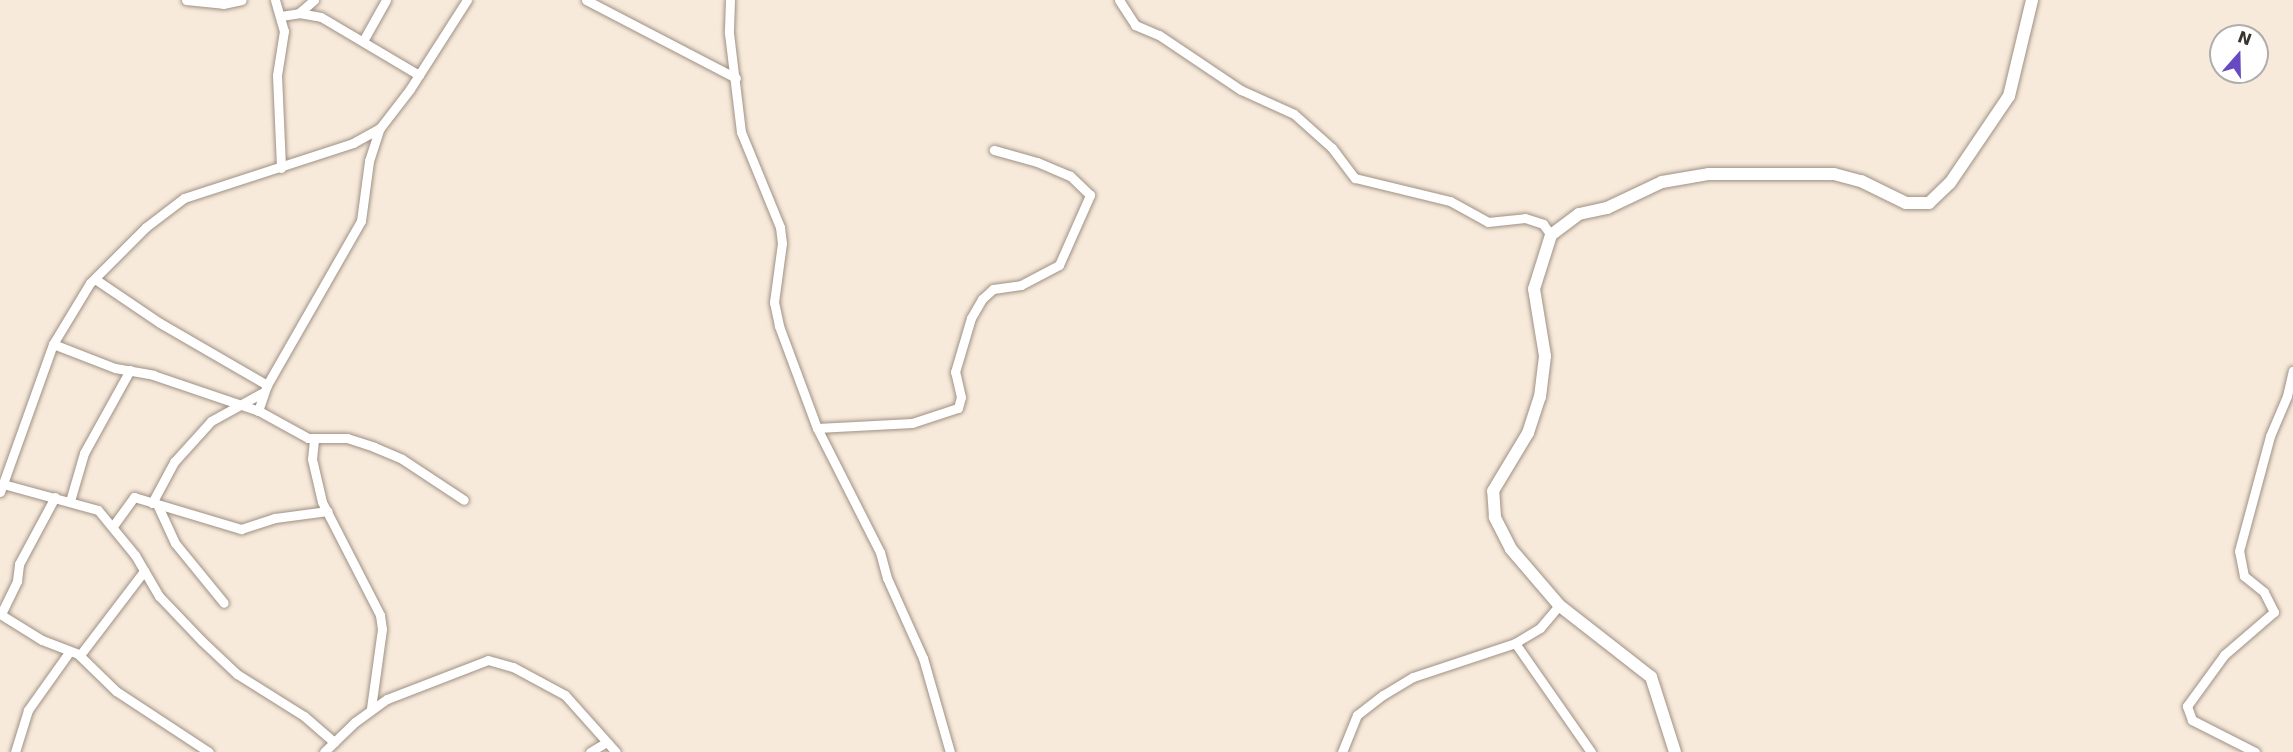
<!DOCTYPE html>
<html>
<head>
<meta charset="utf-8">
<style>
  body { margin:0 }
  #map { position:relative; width:2293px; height:752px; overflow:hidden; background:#f8eadb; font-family:"DejaVu Sans",sans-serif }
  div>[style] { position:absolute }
  .roads { filter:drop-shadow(0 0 2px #9e9184) drop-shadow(0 0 2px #9e9184) }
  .minor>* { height:9px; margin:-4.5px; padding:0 4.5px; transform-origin:4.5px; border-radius:4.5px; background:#fff }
  .tertiary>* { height:12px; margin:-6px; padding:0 6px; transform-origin:6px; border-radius:6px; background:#fff }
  span { translate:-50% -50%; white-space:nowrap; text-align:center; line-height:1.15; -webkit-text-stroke:4.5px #fff; paint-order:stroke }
  .north { position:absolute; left:2209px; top:24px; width:60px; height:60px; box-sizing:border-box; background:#fff; border:2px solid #b0aeac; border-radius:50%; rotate:20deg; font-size:16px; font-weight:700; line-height:24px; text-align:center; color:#3a342f }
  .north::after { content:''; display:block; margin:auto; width:21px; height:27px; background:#6749c2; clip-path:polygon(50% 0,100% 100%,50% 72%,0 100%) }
</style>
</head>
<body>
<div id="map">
  <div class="roads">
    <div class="minor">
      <i style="left:186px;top:0;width:37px;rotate:6deg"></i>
      <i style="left:223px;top:4px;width:19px;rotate:-12deg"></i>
      <i style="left:275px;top:0;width:32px;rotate:74deg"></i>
      <i style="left:284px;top:31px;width:45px;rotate:99deg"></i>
      <i style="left:277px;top:75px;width:93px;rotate:87.5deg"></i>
      <i style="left:586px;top:0;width:169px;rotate:27.5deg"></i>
      <i style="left:730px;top:0;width:33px;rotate:92deg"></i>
      <i style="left:729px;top:33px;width:100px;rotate:83.1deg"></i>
      <i style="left:741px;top:132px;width:103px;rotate:67.7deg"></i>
      <i style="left:780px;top:227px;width:16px;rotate:83deg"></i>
      <i style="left:782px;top:243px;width:60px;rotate:97.7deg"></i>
      <i style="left:774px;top:302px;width:25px;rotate:78deg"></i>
      <i style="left:779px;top:326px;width:109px;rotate:69.6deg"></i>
      <i style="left:817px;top:428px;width:139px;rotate:63.1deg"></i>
      <i style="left:880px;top:552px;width:27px;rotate:75deg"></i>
      <i style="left:887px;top:578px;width:88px;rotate:65.8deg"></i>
      <i style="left:923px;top:658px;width:98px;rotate:74deg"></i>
      <i style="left:1119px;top:0;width:30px;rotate:57deg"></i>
      <i style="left:1135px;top:25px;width:26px;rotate:23deg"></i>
      <i style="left:1159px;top:35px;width:99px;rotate:33.9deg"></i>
      <i style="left:1241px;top:90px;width:58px;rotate:24.4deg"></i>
      <i style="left:1294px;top:114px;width:51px;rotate:41.8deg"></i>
      <i style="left:1332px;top:148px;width:38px;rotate:53deg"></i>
      <i style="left:1355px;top:178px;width:98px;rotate:13.6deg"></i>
      <i style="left:1450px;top:201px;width:43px;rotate:28.9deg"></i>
      <i style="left:1488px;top:222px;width:37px;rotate:-6deg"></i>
      <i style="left:1525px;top:218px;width:19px;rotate:18deg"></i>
      <i style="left:1543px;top:224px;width:14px;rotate:54deg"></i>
      <i style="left:299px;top:13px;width:20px;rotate:-41deg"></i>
      <i style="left:281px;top:16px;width:18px;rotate:-9deg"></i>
      <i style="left:299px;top:13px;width:22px;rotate:10deg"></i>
      <i style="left:321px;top:17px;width:114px;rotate:30.6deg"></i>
      <i style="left:363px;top:41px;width:47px;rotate:-60.7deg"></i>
      <i style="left:95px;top:279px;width:78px;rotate:34.1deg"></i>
      <i style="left:160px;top:323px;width:124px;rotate:30.1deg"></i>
      <i style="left:53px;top:344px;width:66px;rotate:21.2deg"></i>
      <i style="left:115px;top:368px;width:39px;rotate:10deg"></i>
      <i style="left:153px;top:375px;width:112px;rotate:18.8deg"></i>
      <i style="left:259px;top:411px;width:56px;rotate:28.9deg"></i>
      <i style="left:308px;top:438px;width:39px"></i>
      <i style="left:347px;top:438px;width:28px;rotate:18deg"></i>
      <i style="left:374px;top:447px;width:30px;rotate:23deg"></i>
      <i style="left:402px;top:459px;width:74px;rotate:33.5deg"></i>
      <i style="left:258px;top:411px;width:28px;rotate:-71deg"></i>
      <i style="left:267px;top:385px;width:189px;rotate:-60.2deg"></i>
      <i style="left:361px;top:221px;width:61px;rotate:-82.4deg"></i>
      <i style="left:369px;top:161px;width:35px;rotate:-72deg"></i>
      <i style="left:817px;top:428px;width:95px;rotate:-3deg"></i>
      <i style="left:912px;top:423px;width:48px;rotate:-18.1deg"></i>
      <i style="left:958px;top:408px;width:11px;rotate:-75deg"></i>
      <i style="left:961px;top:397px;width:26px;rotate:-103deg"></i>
      <i style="left:955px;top:372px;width:56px;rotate:-73.5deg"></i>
      <i style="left:971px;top:318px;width:22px;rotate:-60deg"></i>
      <i style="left:982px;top:299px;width:15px;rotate:-42deg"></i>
      <i style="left:993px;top:289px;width:28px;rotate:-8deg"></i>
      <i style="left:1021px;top:285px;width:43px;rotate:-27.8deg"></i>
      <i style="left:1059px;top:265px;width:77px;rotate:-66.1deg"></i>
      <i style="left:1090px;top:195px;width:28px;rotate:-136deg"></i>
      <i style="left:1070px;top:176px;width:36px;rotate:-157deg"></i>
      <i style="left:1037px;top:162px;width:45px;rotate:-164.4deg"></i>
      <i style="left:314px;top:440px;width:19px;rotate:96deg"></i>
      <i style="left:312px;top:459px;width:44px;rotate:76.9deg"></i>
      <i style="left:322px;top:502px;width:127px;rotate:62.8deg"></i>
      <i style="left:380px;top:615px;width:14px;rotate:82deg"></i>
      <i style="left:382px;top:629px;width:80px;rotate:97.9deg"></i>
      <i style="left:3px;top:484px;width:98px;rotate:15.3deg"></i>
      <i style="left:98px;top:510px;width:58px;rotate:50.6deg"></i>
      <i style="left:135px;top:555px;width:48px;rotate:59.7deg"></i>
      <i style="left:159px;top:596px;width:62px;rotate:46.3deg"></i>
      <i style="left:202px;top:641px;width:48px;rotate:43.3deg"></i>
      <i style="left:237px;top:674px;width:79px;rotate:32.1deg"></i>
      <i style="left:304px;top:716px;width:40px;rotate:41deg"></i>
      <i style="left:0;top:492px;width:157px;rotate:-70.3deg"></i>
      <i style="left:53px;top:344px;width:71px;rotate:-58.8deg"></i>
      <i style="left:90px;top:283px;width:79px;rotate:-45deg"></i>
      <i style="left:146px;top:227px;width:48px;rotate:-37.3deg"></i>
      <i style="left:184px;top:198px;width:178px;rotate:-18deg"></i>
      <i style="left:353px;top:143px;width:31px;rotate:-29deg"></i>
      <i style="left:380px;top:128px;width:49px;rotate:-52.4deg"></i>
      <i style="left:410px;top:89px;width:106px;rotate:-57.4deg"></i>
      <i style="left:70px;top:501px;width:50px;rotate:-73.7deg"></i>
      <i style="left:84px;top:453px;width:95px;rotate:-61deg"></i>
      <i style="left:152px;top:503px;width:47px;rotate:-61.8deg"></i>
      <i style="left:174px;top:462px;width:55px;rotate:-47.9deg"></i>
      <i style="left:211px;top:421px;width:58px;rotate:-28.8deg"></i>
      <i style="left:157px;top:504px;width:43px;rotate:65.2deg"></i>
      <i style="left:175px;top:543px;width:77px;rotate:50.8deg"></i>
      <i style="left:113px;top:526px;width:36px;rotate:-54deg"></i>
      <i style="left:134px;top:497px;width:112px;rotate:16.7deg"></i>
      <i style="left:241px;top:529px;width:36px;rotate:-18deg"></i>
      <i style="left:275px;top:518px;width:53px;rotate:-7.5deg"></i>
      <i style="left:0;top:614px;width:49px;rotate:31.8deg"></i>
      <i style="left:42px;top:640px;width:39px;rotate:21deg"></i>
      <i style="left:78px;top:654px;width:53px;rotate:44.2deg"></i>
      <i style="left:116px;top:691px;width:111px;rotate:33.3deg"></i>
      <i style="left:1px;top:614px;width:37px;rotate:-64deg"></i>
      <i style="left:17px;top:581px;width:17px;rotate:-83deg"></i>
      <i style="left:19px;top:564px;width:76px;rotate:-61.8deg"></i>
      <i style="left:1515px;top:643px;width:133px;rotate:55.1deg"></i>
      <i style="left:80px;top:655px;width:106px;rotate:-52.7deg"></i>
      <i style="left:15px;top:752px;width:44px;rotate:-72.8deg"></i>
      <i style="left:28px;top:710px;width:72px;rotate:-54.6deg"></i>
      <i style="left:324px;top:752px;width:43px;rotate:-44.1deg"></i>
      <i style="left:355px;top:722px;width:39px;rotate:-36deg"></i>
      <i style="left:387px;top:699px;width:108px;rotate:-21.1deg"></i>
      <i style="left:488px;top:660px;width:26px;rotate:16deg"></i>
      <i style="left:513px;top:667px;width:59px;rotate:28.3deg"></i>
      <i style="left:565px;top:695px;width:76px;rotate:48.2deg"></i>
      <i style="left:590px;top:752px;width:17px;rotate:-31deg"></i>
      <i style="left:1342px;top:752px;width:40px;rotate:-68deg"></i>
      <i style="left:1357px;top:715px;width:33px;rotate:-38deg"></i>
      <i style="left:1383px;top:695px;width:35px;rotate:-31deg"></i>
      <i style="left:1413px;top:677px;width:108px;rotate:-18.4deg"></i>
      <i style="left:1515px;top:643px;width:29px;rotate:-31deg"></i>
      <i style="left:1540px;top:628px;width:30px;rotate:-50deg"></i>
      <i style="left:2255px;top:752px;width:71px;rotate:-153.1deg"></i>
      <i style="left:2192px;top:720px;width:15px;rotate:-110deg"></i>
      <i style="left:2187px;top:706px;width:63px;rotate:-54deg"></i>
      <i style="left:2224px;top:655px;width:66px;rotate:-40.7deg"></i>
      <i style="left:2274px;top:612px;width:22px;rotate:-117deg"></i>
      <i style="left:2264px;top:592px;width:26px;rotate:-141deg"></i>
      <i style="left:2244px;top:576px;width:25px;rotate:-101deg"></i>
      <i style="left:2239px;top:551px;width:119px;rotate:-74.9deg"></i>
      <i style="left:2270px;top:436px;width:43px;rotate:-67deg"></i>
      <i style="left:2287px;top:396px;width:26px;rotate:-77deg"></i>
    </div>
    <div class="tertiary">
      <i style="left:1675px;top:752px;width:79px;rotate:-107.7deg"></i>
      <i style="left:1651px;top:677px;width:117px;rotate:-142deg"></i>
      <i style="left:1559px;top:605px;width:74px;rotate:-130.6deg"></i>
      <i style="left:1511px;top:549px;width:36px;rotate:-117deg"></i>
      <i style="left:1495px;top:517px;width:26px;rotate:-94deg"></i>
      <i style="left:1493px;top:491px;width:68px;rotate:-58.9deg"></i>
      <i style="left:1528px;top:433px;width:38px;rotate:-72deg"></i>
      <i style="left:1540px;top:397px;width:41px;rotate:-83deg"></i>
      <i style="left:1545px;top:356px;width:68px;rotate:-99.3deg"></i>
      <i style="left:1534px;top:289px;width:57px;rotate:-72.5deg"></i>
      <i style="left:1551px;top:235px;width:35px;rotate:-37deg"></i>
      <i style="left:1579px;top:214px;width:29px;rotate:-12deg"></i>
      <i style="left:1607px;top:208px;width:61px;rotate:-25.3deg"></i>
      <i style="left:1662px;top:182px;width:48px;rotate:-9.7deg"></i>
      <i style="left:1709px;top:174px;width:125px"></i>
      <i style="left:1834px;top:174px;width:28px;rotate:15deg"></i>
      <i style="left:1861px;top:181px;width:50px;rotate:26.1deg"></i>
      <i style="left:1906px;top:203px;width:23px"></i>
      <i style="left:1929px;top:203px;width:29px;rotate:-44deg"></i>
      <i style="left:1950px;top:183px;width:105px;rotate:-55.9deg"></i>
      <i style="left:2009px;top:96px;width:99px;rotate:-76.5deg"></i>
    </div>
  </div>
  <div class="north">N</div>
</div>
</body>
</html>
